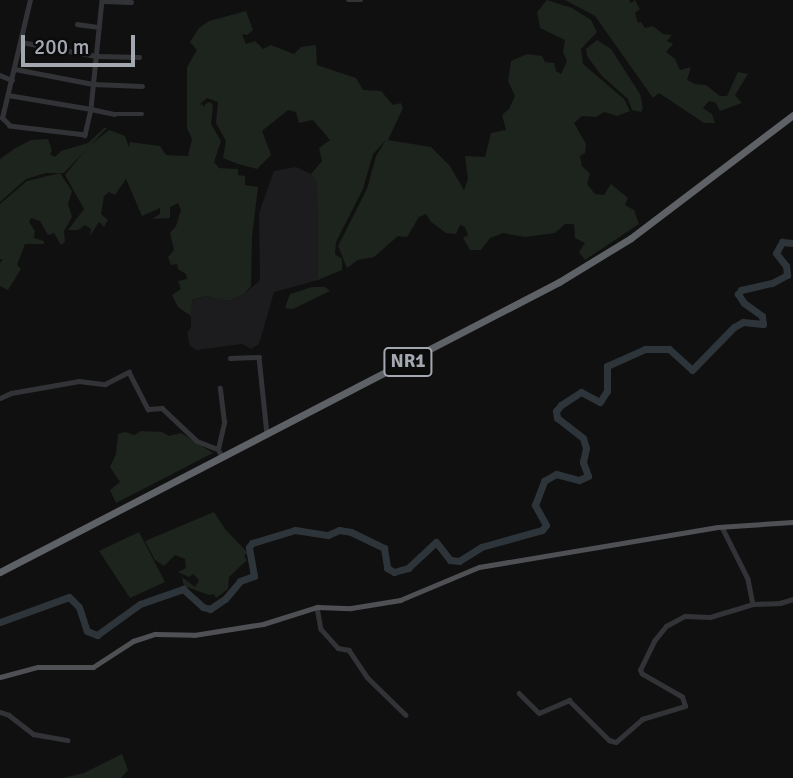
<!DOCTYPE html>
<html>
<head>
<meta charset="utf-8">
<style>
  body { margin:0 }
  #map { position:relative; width:793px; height:778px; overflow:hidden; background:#101011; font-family:Signika,sans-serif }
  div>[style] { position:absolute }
  .built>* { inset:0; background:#1c1c1e }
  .green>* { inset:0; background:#1d231d }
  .river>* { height:7px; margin:-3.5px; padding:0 3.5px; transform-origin:3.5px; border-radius:3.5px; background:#2d353a }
  .minor>* { height:4.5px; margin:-2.25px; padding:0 2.25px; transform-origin:2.25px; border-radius:2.25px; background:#323336 }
  .major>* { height:5px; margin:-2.5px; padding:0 2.5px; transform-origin:2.5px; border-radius:2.5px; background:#4e5054 }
  .highway>* { height:7px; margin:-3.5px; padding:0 3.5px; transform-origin:3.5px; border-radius:3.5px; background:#5e6166 }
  span { translate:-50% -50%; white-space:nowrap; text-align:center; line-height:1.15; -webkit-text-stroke:7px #0b0b0c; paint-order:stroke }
  .shield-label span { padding:2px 5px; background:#0b0b0c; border:2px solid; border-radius:5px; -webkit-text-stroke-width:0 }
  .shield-label { font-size:19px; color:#a3a8b0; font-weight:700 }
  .scale { position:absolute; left:21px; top:35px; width:114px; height:32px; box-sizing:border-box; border:4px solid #a3a8b0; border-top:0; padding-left:9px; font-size:21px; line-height:24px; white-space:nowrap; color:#a3a8b0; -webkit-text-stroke:5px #0b0b0c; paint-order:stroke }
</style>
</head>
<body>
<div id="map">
  <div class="built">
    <i style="clip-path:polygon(296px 167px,311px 174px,317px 182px,318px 280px,274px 292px,259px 344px,251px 349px,242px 344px,196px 350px,190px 346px,187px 333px,191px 327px,191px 301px,206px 296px,229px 301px,244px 294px,260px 280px,259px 213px,274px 171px)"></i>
  </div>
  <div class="green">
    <i style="clip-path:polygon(547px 0,572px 8px,591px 20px,597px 32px,581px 49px,583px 64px,624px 99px,630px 111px,617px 116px,604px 112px,596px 117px,582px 116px,574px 123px,586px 144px,585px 153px,580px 156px,582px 166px,590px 174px,587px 184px,595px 194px,604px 195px,611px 184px,628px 198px,625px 205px,634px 210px,639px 224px,585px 260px,579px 252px,585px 243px,575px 238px,574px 224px,565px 224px,555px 233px,525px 237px,503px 233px,490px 238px,481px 250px,470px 250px,463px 238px,468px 235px,465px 227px,460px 225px,456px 234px,446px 233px,431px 222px,426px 214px,419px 217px,407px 237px,398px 236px,374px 257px,358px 260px,347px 268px,338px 246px,367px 189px,376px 156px,386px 140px,373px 154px,363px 189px,336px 242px,335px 254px,342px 259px,342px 270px,318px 280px,317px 182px,311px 174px,322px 161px,319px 148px,330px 140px,313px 120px,299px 123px,296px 112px,288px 110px,262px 131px,271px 155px,257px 169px,238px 164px,223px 158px,226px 141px,216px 123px,218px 102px,207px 98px,199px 105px,202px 104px,204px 108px,205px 104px,210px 102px,213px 105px,211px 124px,221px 141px,214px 162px,219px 168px,238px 169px,238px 175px,245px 176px,245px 185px,258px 187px,252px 237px,251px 286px,244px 294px,229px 301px,206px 296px,192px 300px,191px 316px,178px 307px,172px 295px,181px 289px,178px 281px,187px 279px,186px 274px,178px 269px,177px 264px,171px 265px,168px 257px,174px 250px,170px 233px,176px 226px,181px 210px,178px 203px,170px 207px,170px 218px,152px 219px,160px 214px,160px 208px,142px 216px,126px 179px,115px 195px,109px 192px,104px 196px,101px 214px,108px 220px,104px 227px,99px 222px,90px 236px,91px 229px,85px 225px,78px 230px,68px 230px,84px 209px,65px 175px,88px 147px,109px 130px,125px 136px,129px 147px,130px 142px,160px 146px,166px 155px,188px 156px,192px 139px,187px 128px,187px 67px,197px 50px,190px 42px,199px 28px,209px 21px,246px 11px,253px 30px,247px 35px,242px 34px,246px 44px,255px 41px,263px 49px,271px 45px,294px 54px,301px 47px,316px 45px,317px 65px,356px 78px,363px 90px,381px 91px,393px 105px,401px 103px,403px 108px,388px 140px,431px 147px,450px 166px,464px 190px,468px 179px,465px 156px,485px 157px,491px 133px,506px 130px,502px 115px,509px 109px,515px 96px,508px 81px,511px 61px,527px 54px,542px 56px,545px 62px,554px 63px,556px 71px,561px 74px,567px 61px,563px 52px,565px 40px,540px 28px,537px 12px)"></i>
    <i style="clip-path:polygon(565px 0,629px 0,631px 3px,635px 0,640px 9px,635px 13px,638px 23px,641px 22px,645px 28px,653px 26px,663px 34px,672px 35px,667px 41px,673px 44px,666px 52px,675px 59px,680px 70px,691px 67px,687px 80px,695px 84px,706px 85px,720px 96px,727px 96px,738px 72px,748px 74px,735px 95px,742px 103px,720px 111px,716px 103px,709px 101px,703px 108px,712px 114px,715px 123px,704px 123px,659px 93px,653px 98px,595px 16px)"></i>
    <i style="clip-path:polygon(597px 40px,611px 49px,640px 94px,643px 108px,641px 112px,632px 110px,628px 99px,602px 76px,587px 56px,586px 49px)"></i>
    <i style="clip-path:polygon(104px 128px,107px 128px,64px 173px,46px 173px,26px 179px,0 202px,0 159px,14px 149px,31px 140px,48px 139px,52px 151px,50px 154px,55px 157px,61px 151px,88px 143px)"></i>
    <i style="clip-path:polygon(60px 173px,72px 191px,68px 204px,72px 217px,64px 231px,65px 242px,61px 245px,54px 233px,48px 235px,40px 221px,31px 218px,29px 222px,35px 231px,34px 238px,44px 241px,44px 244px,25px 244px,17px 265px,21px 269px,8px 290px,0 286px,0 263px,3px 259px,0 259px,0 204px,27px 181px)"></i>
    <i style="clip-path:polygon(312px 287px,325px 287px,330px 291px,293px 309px,285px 308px,290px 294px)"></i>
    <i style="clip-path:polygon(141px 431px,162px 432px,169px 436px,181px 433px,213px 453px,116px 503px,110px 490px,120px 482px,110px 467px,116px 454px,118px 434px,125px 432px,134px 435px)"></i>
    <i style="clip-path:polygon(214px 512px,225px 529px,248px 553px,244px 556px,247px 560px,229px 577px,228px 589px,216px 598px,214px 594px,209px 595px,184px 586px,182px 577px,195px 587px,199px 580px,193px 574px,189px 577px,178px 572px,186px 568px,185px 559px,175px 555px,164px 566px,155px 560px,145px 541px)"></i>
    <i style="clip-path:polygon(139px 532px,165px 582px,130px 598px,99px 551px)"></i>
    <i style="clip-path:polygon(122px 754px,128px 770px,121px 778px,63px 778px,84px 773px)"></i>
  </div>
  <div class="river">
    <i style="left:0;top:622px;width:73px;rotate:-19.9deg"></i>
    <i style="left:69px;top:597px;width:14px;rotate:45deg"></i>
    <i style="left:79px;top:607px;width:25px;rotate:72deg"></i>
    <i style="left:87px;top:631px;width:11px;rotate:22deg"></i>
    <i style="left:97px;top:635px;width:53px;rotate:-35.8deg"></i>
    <i style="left:140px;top:604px;width:46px;rotate:-19.2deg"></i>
    <i style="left:183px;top:589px;width:27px;rotate:42deg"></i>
    <i style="left:203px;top:607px;width:7px;rotate:16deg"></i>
    <i style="left:210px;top:609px;width:18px;rotate:-34deg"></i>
    <i style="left:225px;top:599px;width:23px;rotate:-50deg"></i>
    <i style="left:240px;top:581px;width:15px;rotate:-20deg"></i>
    <i style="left:254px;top:576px;width:29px;rotate:-100deg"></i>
    <i style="left:249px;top:547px;width:5px;rotate:-53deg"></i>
    <i style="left:252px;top:543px;width:45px;rotate:-16.8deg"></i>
    <i style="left:295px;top:530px;width:33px;rotate:9deg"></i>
    <i style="left:328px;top:535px;width:12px;rotate:-24deg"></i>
    <i style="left:339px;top:530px;width:12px;rotate:9deg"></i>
    <i style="left:351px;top:532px;width:37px;rotate:26deg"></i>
    <i style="left:384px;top:548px;width:20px;rotate:81deg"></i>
    <i style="left:387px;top:568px;width:8px;rotate:30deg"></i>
    <i style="left:394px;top:572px;width:15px;rotate:-16deg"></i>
    <i style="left:408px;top:568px;width:38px;rotate:-43deg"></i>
    <i style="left:436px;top:542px;width:23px;rotate:52deg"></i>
    <i style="left:450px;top:560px;width:9px;rotate:6deg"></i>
    <i style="left:459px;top:561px;width:26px;rotate:-32deg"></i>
    <i style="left:481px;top:547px;width:63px;rotate:-15.6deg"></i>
    <i style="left:542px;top:530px;width:6px;rotate:-51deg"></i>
    <i style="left:546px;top:525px;width:23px;rotate:-119deg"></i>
    <i style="left:535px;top:505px;width:26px;rotate:-69deg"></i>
    <i style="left:544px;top:481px;width:14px;rotate:-30deg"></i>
    <i style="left:556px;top:474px;width:24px;rotate:15deg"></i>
    <i style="left:579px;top:480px;width:10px;rotate:-24deg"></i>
    <i style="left:588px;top:476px;width:15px;rotate:-110deg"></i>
    <i style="left:583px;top:462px;width:14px;rotate:-78deg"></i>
    <i style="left:586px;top:448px;width:10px;rotate:-107deg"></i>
    <i style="left:583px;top:438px;width:33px;rotate:-142deg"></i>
    <i style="left:557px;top:418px;width:7px;rotate:-98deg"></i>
    <i style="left:556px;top:411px;width:8px;rotate:-50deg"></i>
    <i style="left:561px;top:405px;width:24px;rotate:-33deg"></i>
    <i style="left:581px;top:392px;width:21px;rotate:28deg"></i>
    <i style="left:600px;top:402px;width:13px;rotate:-58deg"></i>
    <i style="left:607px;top:391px;width:25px;rotate:-90deg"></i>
    <i style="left:607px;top:366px;width:42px;rotate:-24.1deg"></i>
    <i style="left:645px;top:349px;width:24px"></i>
    <i style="left:669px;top:349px;width:31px;rotate:42deg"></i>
    <i style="left:692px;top:370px;width:60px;rotate:-45.7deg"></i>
    <i style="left:734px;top:327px;width:10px;rotate:-29deg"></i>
    <i style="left:743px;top:322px;width:20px;rotate:6deg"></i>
    <i style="left:763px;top:324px;width:8px;rotate:-97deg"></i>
    <i style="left:762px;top:316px;width:22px;rotate:-144deg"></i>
    <i style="left:744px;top:303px;width:11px;rotate:-124deg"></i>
    <i style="left:738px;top:294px;width:5px;rotate:-53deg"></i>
    <i style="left:741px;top:290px;width:32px;rotate:-13deg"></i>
    <i style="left:772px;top:283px;width:17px;rotate:-28deg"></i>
    <i style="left:787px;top:275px;width:9px;rotate:-96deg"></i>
    <i style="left:786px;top:266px;width:16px;rotate:-128deg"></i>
    <i style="left:776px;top:253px;width:13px;rotate:-61deg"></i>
    <i style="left:782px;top:242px;width:11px;rotate:5deg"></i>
  </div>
  <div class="minor">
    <i style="left:102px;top:0;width:110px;rotate:95.8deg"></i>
    <i style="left:91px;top:109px;width:24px;rotate:12deg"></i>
    <i style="left:114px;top:114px;width:28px"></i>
    <i style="left:348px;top:0;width:13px"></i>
    <i style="left:102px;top:1px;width:29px;rotate:2deg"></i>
    <i style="left:77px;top:24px;width:22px;rotate:8deg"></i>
    <i style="left:21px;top:42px;width:76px;rotate:10.6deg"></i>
    <i style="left:96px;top:56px;width:43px;rotate:1.3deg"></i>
    <i style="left:15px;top:69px;width:79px;rotate:10.9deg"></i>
    <i style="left:93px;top:84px;width:49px;rotate:2.3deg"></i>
    <i style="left:0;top:75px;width:13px;rotate:23deg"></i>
    <i style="left:8px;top:95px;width:84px;rotate:9.6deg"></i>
    <i style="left:91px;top:109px;width:27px;rotate:103deg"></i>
    <i style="left:85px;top:135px;width:76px;rotate:-173.2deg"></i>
    <i style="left:10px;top:126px;width:11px;rotate:-135deg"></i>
    <i style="left:2px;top:118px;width:121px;rotate:-76.7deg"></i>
    <i style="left:230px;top:358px;width:29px;rotate:-2deg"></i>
    <i style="left:259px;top:357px;width:78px;rotate:84.1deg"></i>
    <i style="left:0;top:398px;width:12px;rotate:-24deg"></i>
    <i style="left:11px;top:393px;width:69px;rotate:-10deg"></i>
    <i style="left:79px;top:381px;width:26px;rotate:7deg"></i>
    <i style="left:105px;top:384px;width:27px;rotate:-27deg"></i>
    <i style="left:129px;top:372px;width:42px;rotate:62.8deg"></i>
    <i style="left:148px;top:409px;width:14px;rotate:-4deg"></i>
    <i style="left:162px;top:408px;width:48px;rotate:43.3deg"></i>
    <i style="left:197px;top:441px;width:22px;rotate:21deg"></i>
    <i style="left:218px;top:449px;width:8px;rotate:60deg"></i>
    <i style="left:218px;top:449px;width:28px;rotate:-77deg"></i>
    <i style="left:224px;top:422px;width:34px;rotate:-97deg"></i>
    <i style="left:722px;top:527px;width:58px;rotate:63.4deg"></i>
    <i style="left:748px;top:579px;width:25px;rotate:79deg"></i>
    <i style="left:317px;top:607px;width:22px;rotate:80deg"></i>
    <i style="left:321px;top:629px;width:25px;rotate:48deg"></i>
    <i style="left:338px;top:648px;width:11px;rotate:10deg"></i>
    <i style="left:349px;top:650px;width:32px;rotate:56deg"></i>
    <i style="left:367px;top:677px;width:54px;rotate:44.3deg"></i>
    <i style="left:519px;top:693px;width:28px;rotate:45deg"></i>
    <i style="left:539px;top:713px;width:33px;rotate:-23deg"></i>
    <i style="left:569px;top:700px;width:57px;rotate:45deg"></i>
    <i style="left:609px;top:740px;width:7px;rotate:16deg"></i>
    <i style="left:616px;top:742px;width:35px;rotate:-41deg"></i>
    <i style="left:642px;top:719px;width:45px;rotate:-16.8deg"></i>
    <i style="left:685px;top:706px;width:9px;rotate:-108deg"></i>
    <i style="left:682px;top:697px;width:46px;rotate:-150.1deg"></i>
    <i style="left:642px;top:674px;width:4px;rotate:-117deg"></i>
    <i style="left:640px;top:670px;width:32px;rotate:-64deg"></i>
    <i style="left:654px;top:641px;width:19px;rotate:-51deg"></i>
    <i style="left:666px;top:626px;width:21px;rotate:-28deg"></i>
    <i style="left:685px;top:616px;width:25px;rotate:2deg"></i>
    <i style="left:710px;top:617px;width:45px;rotate:-16.8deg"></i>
    <i style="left:753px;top:604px;width:27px;rotate:-2deg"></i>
    <i style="left:780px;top:603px;width:14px;rotate:-17deg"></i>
    <i style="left:0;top:712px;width:9px;rotate:18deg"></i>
    <i style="left:9px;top:715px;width:31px;rotate:38deg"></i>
    <i style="left:33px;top:734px;width:35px;rotate:10deg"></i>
  </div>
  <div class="major">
    <i style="left:0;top:677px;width:39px;rotate:-15deg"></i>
    <i style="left:38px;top:667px;width:55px"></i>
    <i style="left:93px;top:667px;width:48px;rotate:-33deg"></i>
    <i style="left:133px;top:641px;width:23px;rotate:-18deg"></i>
    <i style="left:155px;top:634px;width:39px;rotate:1deg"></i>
    <i style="left:194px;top:635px;width:70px;rotate:-9.1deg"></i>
    <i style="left:263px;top:624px;width:57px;rotate:-17.5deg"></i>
    <i style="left:317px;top:607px;width:34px;rotate:2deg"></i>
    <i style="left:351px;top:608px;width:50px;rotate:-9.3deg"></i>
    <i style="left:400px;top:600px;width:86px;rotate:-22.7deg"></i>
    <i style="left:479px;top:567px;width:242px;rotate:-9.5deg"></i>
    <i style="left:718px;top:527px;width:75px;rotate:-3.8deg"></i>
  </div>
  <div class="highway">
    <i style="left:0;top:572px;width:630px;rotate:-27.42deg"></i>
    <i style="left:559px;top:282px;width:84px;rotate:-31.4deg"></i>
    <i style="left:631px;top:238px;width:203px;rotate:-37.2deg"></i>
  </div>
  <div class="shield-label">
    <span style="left:408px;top:362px">NR1</span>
  </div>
  <div class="scale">200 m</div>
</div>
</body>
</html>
